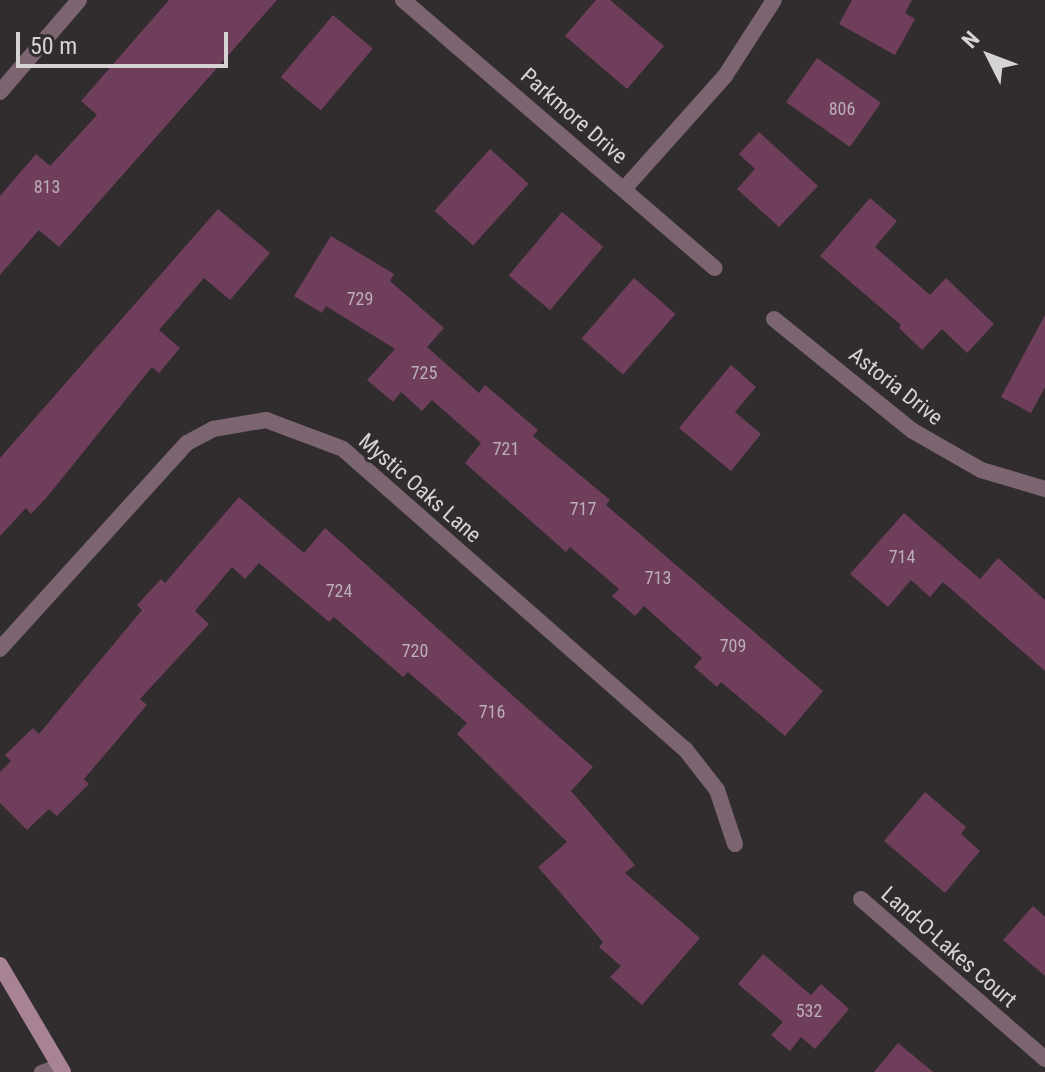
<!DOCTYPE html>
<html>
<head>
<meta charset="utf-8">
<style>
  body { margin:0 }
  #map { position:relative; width:1045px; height:1072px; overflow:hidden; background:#312d2f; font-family:"Roboto Condensed",sans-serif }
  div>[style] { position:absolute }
  .building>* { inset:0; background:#6f3e5a; transform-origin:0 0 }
  .lane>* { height:14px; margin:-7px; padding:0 7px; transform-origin:7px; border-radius:7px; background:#7c6571 }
  .street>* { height:16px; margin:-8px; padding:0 8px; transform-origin:8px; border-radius:8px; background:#7c6571 }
  .secondary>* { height:16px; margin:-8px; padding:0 8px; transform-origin:8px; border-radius:8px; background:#a88396 }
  span { translate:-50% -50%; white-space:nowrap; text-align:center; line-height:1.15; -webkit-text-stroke:6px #312d2f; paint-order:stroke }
  .number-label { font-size:18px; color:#bcaeb6 }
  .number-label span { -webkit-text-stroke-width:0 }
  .street-label { font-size:22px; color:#d5d3d4 }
  .north { position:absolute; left:949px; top:16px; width:80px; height:80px; -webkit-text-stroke:6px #312d2f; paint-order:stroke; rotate:312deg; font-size:22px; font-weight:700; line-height:32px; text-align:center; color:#d5d3d4 }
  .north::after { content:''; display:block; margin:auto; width:28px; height:36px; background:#d5d3d4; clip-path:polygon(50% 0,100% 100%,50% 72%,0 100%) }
  .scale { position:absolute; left:16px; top:32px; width:212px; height:36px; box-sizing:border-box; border:4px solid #d5d3d4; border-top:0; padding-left:10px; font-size:24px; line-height:28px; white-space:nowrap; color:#d5d3d4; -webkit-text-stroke:6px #312d2f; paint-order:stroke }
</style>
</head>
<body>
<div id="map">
  <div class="building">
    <i style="clip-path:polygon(169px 0,277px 0,59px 247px,39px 230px,0 275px,0 196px,36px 154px,50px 166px,97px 115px,81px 101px)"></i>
    <i style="clip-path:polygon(596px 0,610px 0,664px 46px,627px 89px,565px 36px)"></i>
    <i style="clip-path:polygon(852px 0,912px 0,905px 13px,915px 19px,895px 55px,839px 24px)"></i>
    <i style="left:333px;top:15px;width:52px;height:81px;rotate:40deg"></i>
    <i style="left:817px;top:58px;width:78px;height:54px;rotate:35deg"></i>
    <i style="clip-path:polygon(759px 132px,818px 186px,779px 227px,737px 189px,755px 169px,739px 154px)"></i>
    <i style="left:490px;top:149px;width:52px;height:83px;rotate:42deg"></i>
    <i style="clip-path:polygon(870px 198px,897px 221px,875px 247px,930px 295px,946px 278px,994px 324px,967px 353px,942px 329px,922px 350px,899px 328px,901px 325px,820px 256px)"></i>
    <i style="clip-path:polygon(218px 209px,270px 253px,230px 300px,204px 278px,159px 330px,180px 348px,159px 373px,152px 367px,47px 497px,31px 514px,26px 508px,0 536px,0 458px)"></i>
    <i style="left:562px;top:212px;width:54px;height:83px;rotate:40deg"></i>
    <i style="clip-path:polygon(331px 236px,394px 274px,390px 281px,444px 328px,427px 347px,479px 393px,485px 385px,538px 430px,533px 436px,610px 500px,606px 505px,823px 691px,785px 736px,721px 682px,717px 687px,694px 667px,702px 658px,644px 606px,635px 616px,612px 596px,619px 589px,570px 547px,566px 552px,465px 463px,481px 443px,432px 400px,422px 411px,401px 392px,393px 402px,367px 380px,395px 349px,326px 306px,322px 313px,294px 296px)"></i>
    <i style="left:634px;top:278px;width:55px;height:80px;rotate:41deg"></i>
    <i style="clip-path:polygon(1045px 315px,1045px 387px,1031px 413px,1001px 397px)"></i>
    <i style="clip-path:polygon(731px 365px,756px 387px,735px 412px,761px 434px,731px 471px,679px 428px)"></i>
    <i style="clip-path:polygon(239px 497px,304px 553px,325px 528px,593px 767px,571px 791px,635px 865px,625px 873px,700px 938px,642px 1005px,610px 977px,621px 966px,599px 947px,603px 942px,538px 867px,567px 842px,457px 734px,467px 723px,408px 672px,403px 677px,334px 617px,329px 622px,259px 563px,245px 579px,232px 567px,195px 611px,209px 624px,140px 699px,147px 705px,84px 779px,89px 784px,57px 816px,49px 809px,27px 830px,0 803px,0 772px,11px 761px,5px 755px,33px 728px,39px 734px,142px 610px,137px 605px,161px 579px,165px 583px)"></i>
    <i style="clip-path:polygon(904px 513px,980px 579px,998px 558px,1045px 600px,1045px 671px,943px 582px,930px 597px,911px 580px,888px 607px,850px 574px)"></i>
    <i style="clip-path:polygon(925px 792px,966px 827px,961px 834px,980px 851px,945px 893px,884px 841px)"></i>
    <i style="clip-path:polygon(1033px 906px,1045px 917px,1045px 976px,1003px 940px)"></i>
    <i style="clip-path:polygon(763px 954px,811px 995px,821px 984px,849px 1009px,815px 1049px,801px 1037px,790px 1051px,771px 1035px,783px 1022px,738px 984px)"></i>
    <i style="clip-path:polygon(898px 1043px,933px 1072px,874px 1072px)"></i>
  </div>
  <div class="lane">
    <i style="left:41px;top:1072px;width:20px;rotate:-20deg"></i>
  </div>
  <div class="street">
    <i style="left:403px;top:0;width:411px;rotate:40.7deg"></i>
    <i style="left:0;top:92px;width:121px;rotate:-49.3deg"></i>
    <i style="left:624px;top:189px;width:152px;rotate:-48.2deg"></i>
    <i style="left:725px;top:76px;width:90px;rotate:-57.2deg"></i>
    <i style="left:774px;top:319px;width:179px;rotate:38.9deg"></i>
    <i style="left:913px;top:431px;width:78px;rotate:29.8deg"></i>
    <i style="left:981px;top:470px;width:67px;rotate:16.5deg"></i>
    <i style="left:0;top:649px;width:278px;rotate:-47.8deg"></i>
    <i style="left:187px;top:443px;width:30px;rotate:-28deg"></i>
    <i style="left:213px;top:429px;width:54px;rotate:-9.6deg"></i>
    <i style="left:266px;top:420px;width:82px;rotate:20.6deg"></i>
    <i style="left:343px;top:449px;width:455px;rotate:41.3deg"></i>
    <i style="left:685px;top:749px;width:52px;rotate:52deg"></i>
    <i style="left:717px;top:790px;width:57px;rotate:71.6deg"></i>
    <i style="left:861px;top:899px;width:244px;rotate:41deg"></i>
  </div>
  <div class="secondary">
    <i style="left:0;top:965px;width:124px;rotate:59.5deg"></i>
  </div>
  <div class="number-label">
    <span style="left:842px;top:109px">806</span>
    <span style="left:47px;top:187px">813</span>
    <span style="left:360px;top:299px">729</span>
    <span style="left:424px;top:373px">725</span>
    <span style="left:506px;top:449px">721</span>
    <span style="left:583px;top:509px">717</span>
    <span style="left:902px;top:557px">714</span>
    <span style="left:658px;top:578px">713</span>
    <span style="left:339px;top:591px">724</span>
    <span style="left:733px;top:646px">709</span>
    <span style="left:415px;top:651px">720</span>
    <span style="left:492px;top:712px">716</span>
    <span style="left:809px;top:1011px">532</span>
  </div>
  <div class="street-label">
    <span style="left:574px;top:116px;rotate:41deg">Parkmore Drive</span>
    <span style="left:896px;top:386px;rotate:38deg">Astoria Drive</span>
    <span style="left:420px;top:488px;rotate:41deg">Mystic Oaks Lane</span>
    <span style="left:949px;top:947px;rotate:41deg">Land-O-Lakes Court</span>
  </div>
  <div class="north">N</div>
  <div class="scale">50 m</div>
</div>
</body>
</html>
